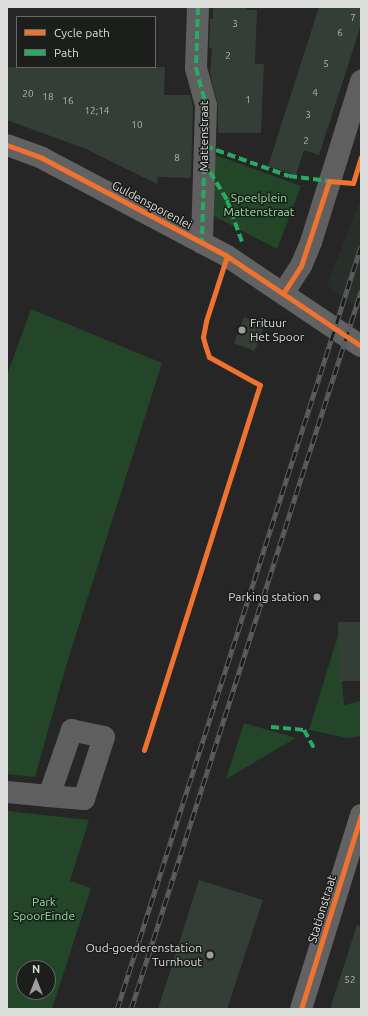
<!DOCTYPE html>
<html>
<head>
<meta charset="utf-8">
<style>
  body { margin:0 }
  #map { position:relative; width:368px; height:1016px; overflow:hidden; background:#262626; font-family:Ubuntu,sans-serif }
  div>[style] { position:absolute }
  .built>* { inset:0; background:#282e29 }
  .green>* { inset:0; background:#234629 }
  .building>* { inset:0; background:#333e36; transform-origin:0 0 }
  .street>* { height:22px; margin:-11px; padding:0 11px; transform-origin:11px; border-radius:11px; background:#5e5f5e }
  .secondary>* { height:22px; margin:-11px; padding:0 11px; transform-origin:11px; border-radius:11px; background:#626262 }
  .rail>* { height:4.5px; margin-top:-2.25px; transform-origin:0; background:repeating-linear-gradient(90deg,#1b1e1b 0 9px,#5d5d5d 0 18px); box-sizing:border-box; border-block:1px solid #5d5d5d }
  .quiet>* { height:4px; margin-top:-2px; transform-origin:0; background:repeating-linear-gradient(90deg,#26ab63 0 8px,transparent 0 12px) }
  .cycleway>* { height:5px; margin:-2.5px; padding:0 2.5px; transform-origin:2.5px; border-radius:2.5px; background:#ef722f }
  .dots>* { width:11px; height:11px; translate:-50% -50%; box-sizing:border-box; border:2px solid #1b1e1b; border-radius:50% }
  span { translate:-50% -50%; white-space:nowrap; text-align:center; line-height:1.15; -webkit-text-stroke:3px #1b1e1b; paint-order:stroke }
  .number-label { font-size:10px; color:#b1b5b2 }
  .number-label span { -webkit-text-stroke-width:0 }
  .street-label { font-size:12px; color:#dbdddb }
  .park-label { font-size:12px; color:#91e29d }
  .poi-label { font-size:12px; color:#dbdddb }
  .left { translate:0 -50%; text-align:left }
  .right { translate:-100% -50%; text-align:right }
  .frame { position:absolute; inset:0; border:8px solid #dbdddb; pointer-events:none }
  .legend { position:absolute; left:16px; top:16px; width:140px; height:52px; box-sizing:border-box; background:#1b1e1b; border:1px solid #686a68; margin:0; padding:5px 7px; list-style:none; font-size:12px; color:#dbdddb }
  .legend li { display:flex; align-items:center; gap:8px; height:20px }
  .legend b { width:20px; border:1px solid #686a68 }
  .north { position:absolute; left:16px; top:960px; width:40px; height:40px; box-sizing:border-box; background:#1b1e1b; border:1px solid #686a68; border-radius:50%; rotate:0deg; font-size:11px; font-weight:700; line-height:16px; text-align:center; color:#dbdddb }
  .north::after { content:''; display:block; margin:auto; width:14px; height:18px; background:#9c9d9c; clip-path:polygon(50% 0,100% 100%,50% 72%,0 100%) }
</style>
</head>
<body>
<div id="map">
  <div class="built">
    <i style="clip-path:polygon(361px 198px,361px 311px,327px 285px)"></i>
  </div>
  <div class="green">
    <i style="clip-path:polygon(213px 154px,301px 186px,277px 249px,210px 214px)"></i>
    <i style="clip-path:polygon(31px 309px,162px 363px,66px 666px,35px 777px,7px 774px,7px 375px)"></i>
    <i style="clip-path:polygon(338px 635px,344px 705px,361px 701px,361px 736px,348px 738px,309px 730px)"></i>
    <i style="clip-path:polygon(244px 723px,296px 738px,226px 779px)"></i>
    <i style="clip-path:polygon(evenodd,7px 811px,89px 820px,70px 881px,91px 888px,52px 1009px,7px 1009px,7px 811px,24px 968px,48px 968px,48px 992px,24px 992px,24px 968px)"></i>
  </div>
  <div class="building">
    <i style="clip-path:polygon(213px 7px,247px 7px,246px 10px,257px 10px,255px 64px,264px 64px,261px 133px,218px 133px,218px 106px,210px 74px,212px 48px,209px 48px,210px 19px,213px 19px)"></i>
    <i style="clip-path:polygon(319px 7px,361px 7px,361px 25px,319px 155px,304px 150px,296px 175px,268px 166px)"></i>
    <i style="clip-path:polygon(7px 67px,165px 67px,164px 95px,190px 95px,193px 107px,191px 178px,158px 177px,157px 184px,86px 149px,7px 120px)"></i>
    <i style="left:244px;top:317px;width:22px;height:28px;rotate:21deg"></i>
    <i style="left:361px;top:622px;width:59px;height:23px;rotate:90deg"></i>
    <i style="clip-path:polygon(199px 880px,263px 900px,227px 1009px,158px 1009px)"></i>
    <i style="clip-path:polygon(357px 925px,361px 926px,361px 1009px,330px 1009px)"></i>
  </div>
  <div class="street">
    <i style="left:198px;top:7px;width:61px;rotate:91.9deg"></i>
    <i style="left:196px;top:68px;width:39px;rotate:75deg"></i>
    <i style="left:206px;top:106px;width:137px;rotate:91.7deg"></i>
    <i style="left:284px;top:292px;width:31px;rotate:-57deg"></i>
    <i style="left:301px;top:266px;width:26px;rotate:-67deg"></i>
    <i style="left:311px;top:242px;width:169px;rotate:-72.7deg"></i>
    <i style="left:7px;top:792px;width:42px;rotate:5.4deg"></i>
    <i style="left:49px;top:796px;width:35px;rotate:5deg"></i>
    <i style="left:84px;top:799px;width:65px;rotate:-72.1deg"></i>
    <i style="left:104px;top:737px;width:33px;rotate:-168deg"></i>
    <i style="left:72px;top:730px;width:70px;rotate:109.2deg"></i>
  </div>
  <div class="secondary">
    <i style="left:7px;top:145px;width:37px;rotate:20deg"></i>
    <i style="left:42px;top:158px;width:209px;rotate:27.9deg"></i>
    <i style="left:227px;top:256px;width:161px;rotate:33.9deg"></i>
    <i style="left:301px;top:1009px;width:203px;rotate:-72.8deg"></i>
  </div>
  <div class="rail">
    <i style="left:117px;top:1009px;width:801px;rotate:-72.27deg"></i>
    <i style="left:131px;top:1009px;width:754px;rotate:-72.24deg"></i>
  </div>
  <div class="quiet">
    <i style="left:198px;top:7px;width:61px;rotate:91.9deg"></i>
    <i style="left:196px;top:68px;width:39px;rotate:75deg"></i>
    <i style="left:206px;top:106px;width:137px;rotate:91.7deg"></i>
    <i style="left:205px;top:146px;width:89px;rotate:19.7deg"></i>
    <i style="left:289px;top:176px;width:40px;rotate:7.1deg"></i>
    <i style="left:204px;top:162px;width:44px;rotate:58.8deg"></i>
    <i style="left:227px;top:200px;width:45px;rotate:70.3deg"></i>
    <i style="left:271px;top:727px;width:33px;rotate:5deg"></i>
    <i style="left:304px;top:730px;width:21px;rotate:61deg"></i>
  </div>
  <div class="cycleway">
    <i style="left:7px;top:145px;width:37px;rotate:20deg"></i>
    <i style="left:42px;top:158px;width:209px;rotate:27.9deg"></i>
    <i style="left:227px;top:256px;width:161px;rotate:33.9deg"></i>
    <i style="left:284px;top:292px;width:31px;rotate:-57deg"></i>
    <i style="left:301px;top:266px;width:89px;rotate:-71.8deg"></i>
    <i style="left:329px;top:181px;width:24px;rotate:5deg"></i>
    <i style="left:353px;top:183px;width:27px;rotate:-73deg"></i>
    <i style="left:144px;top:750px;width:383px;rotate:-72.4deg"></i>
    <i style="left:260px;top:385px;width:58px;rotate:-151.2deg"></i>
    <i style="left:209px;top:357px;width:13px;rotate:-108deg"></i>
    <i style="left:205px;top:345px;width:8px;rotate:-104deg"></i>
    <i style="left:203px;top:337px;width:16px;rotate:-79deg"></i>
    <i style="left:206px;top:321px;width:68px;rotate:-72.1deg"></i>
    <i style="left:301px;top:1009px;width:203px;rotate:-72.8deg"></i>
  </div>
  <div class="dots">
    <i style="left:242px;top:330px;background:#9c9d9c"></i>
    <i style="left:317px;top:597px;background:#9c9d9c"></i>
    <i style="left:210px;top:955px;background:#9c9d9c"></i>
  </div>
  <div class="number-label">
    <span style="left:353px;top:18px">7</span>
    <span style="left:235px;top:24px">3</span>
    <span style="left:340px;top:33px">6</span>
    <span style="left:228px;top:56px">2</span>
    <span style="left:326px;top:64px">5</span>
    <span style="left:315px;top:93px">4</span>
    <span style="left:28px;top:94px">20</span>
    <span style="left:48px;top:97px">18</span>
    <span style="left:248px;top:100px">1</span>
    <span style="left:68px;top:101px">16</span>
    <span style="left:97px;top:111px">12;14</span>
    <span style="left:308px;top:115px">3</span>
    <span style="left:137px;top:125px">10</span>
    <span style="left:306px;top:141px">2</span>
    <span style="left:177px;top:158px">8</span>
    <span style="left:350px;top:980px">52</span>
  </div>
  <div class="street-label">
    <span style="left:204px;top:136px;rotate:-90deg">Mattenstraat</span>
    <span style="left:152px;top:205px;rotate:28deg">Guldensporenlei</span>
    <span style="left:322px;top:909px;rotate:-73deg">Stationstraat</span>
  </div>
  <div class="park-label">
    <span style="left:259px;top:205px">Speelplein<br>Mattenstraat</span>
    <span style="left:44px;top:909px">Park<br>SpoorEinde</span>
  </div>
  <div class="poi-label">
    <span class="left" style="left:250px;top:330px">Frituur<br>Het Spoor</span>
    <span class="right" style="left:309px;top:597px">Parking station</span>
    <span class="right" style="left:202px;top:955px">Oud-goederenstation<br>Turnhout</span>
  </div>
  <div class="frame"></div>
  <ul class="legend">
  <li><b style="height:5px;background:#ef722f"></b>Cycle path</li>
  <li><b style="height:5px;background:#26ab63"></b>Path</li>
  </ul>
  <div class="north">N</div>
</div>
</body>
</html>
